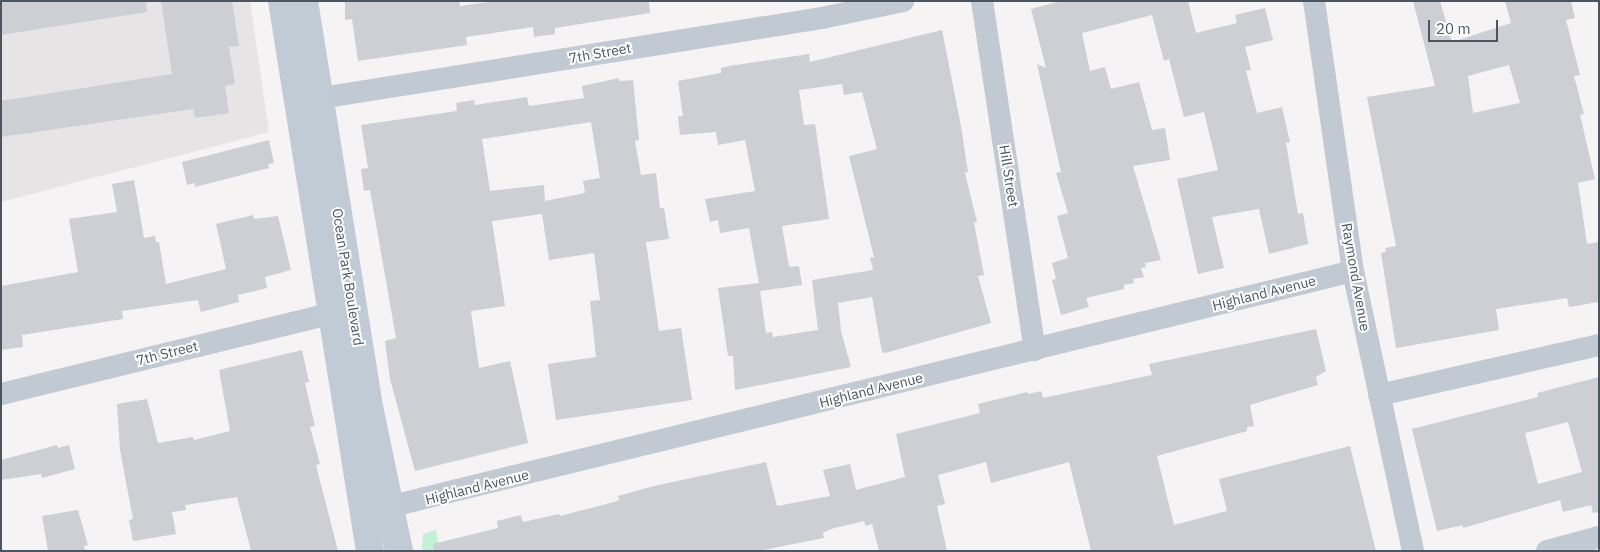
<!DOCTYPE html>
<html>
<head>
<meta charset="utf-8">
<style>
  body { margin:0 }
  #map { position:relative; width:1600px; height:552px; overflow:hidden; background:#f5f3f3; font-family:"IBM Plex Sans",sans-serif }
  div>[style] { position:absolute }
  .education>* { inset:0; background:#e6e4e5 }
  .green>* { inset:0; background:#c3f1d5 }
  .building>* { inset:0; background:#cdcfd5 }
  .street>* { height:22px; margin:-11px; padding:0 11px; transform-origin:11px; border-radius:11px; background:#c1cad2 }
  .secondary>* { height:28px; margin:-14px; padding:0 14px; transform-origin:14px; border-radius:14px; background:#c1cbd6 }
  span { translate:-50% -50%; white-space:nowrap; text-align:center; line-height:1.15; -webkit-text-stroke:4px #fff; paint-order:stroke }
  .street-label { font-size:14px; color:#4a5661 }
  .frame { position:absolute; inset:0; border:2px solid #4a5661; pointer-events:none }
  .scale { position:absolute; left:1428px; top:20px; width:70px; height:22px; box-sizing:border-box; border:2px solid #4a5661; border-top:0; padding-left:6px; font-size:15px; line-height:18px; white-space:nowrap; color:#4a5661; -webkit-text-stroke:4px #fff; paint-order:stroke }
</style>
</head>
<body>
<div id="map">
  <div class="education">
    <i style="clip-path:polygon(1px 1px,250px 1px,269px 132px,1px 202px)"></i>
  </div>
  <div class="green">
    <i style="clip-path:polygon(436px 530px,440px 551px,422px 551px,423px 534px)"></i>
  </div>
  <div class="building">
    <i style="clip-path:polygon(1px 1px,146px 1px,147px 12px,1px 35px)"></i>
    <i style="clip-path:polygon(161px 1px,232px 1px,239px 46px,229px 47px,235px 84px,225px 86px,229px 113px,195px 118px,193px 109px,1px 137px,1px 101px,172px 74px)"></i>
    <i style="clip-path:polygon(345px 1px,459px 1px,460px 6px,495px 1px,649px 1px,650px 13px,555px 28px,555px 34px,534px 37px,533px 27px,466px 37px,467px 45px,358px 61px,352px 19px,345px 20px)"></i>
    <i style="clip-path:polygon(1061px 1px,1188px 1px,1196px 33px,1237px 23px,1235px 15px,1265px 8px,1273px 40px,1245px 47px,1251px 70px,1246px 71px,1257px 113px,1282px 107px,1290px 142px,1286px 143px,1298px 214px,1303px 213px,1308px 244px,1269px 254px,1259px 209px,1212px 217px,1224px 268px,1198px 274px,1177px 179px,1218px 170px,1204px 112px,1184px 117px,1169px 59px,1164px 61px,1152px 15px,1082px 33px,1090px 71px,1105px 67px,1111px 89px,1139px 82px,1152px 130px,1165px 128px,1170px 160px,1133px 166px,1161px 260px,1145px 263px,1146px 267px,1141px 268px,1144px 277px,1133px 279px,1134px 283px,1124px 285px,1124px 289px,1086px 298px,1089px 307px,1061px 315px,1052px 280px,1056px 279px,1052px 263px,1068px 258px,1057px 216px,1068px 213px,1056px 173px,1061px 172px,1037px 64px,1046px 68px,1031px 9px)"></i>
    <i style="clip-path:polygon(evenodd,1413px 1px,1440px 1px,1452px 42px,1511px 23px,1505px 1px,1571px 1px,1575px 18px,1566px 20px,1580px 75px,1574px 76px,1584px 114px,1580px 115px,1595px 179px,1578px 183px,1587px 244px,1599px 242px,1599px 302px,1569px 307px,1567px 298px,1496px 309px,1499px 330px,1396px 348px,1381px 253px,1386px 252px,1385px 248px,1396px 246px,1367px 97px,1435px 86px,1413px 1px,1509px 65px,1520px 103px,1473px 113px,1468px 76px,1509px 65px)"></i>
    <i style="clip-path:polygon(evenodd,942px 30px,961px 126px,968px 172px,965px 173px,977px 222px,974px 223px,984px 275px,978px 276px,991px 323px,885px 353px,882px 352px,872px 297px,838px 303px,841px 331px,851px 367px,735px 390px,733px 356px,728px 356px,718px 288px,759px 283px,749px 228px,720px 233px,718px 220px,710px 222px,705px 199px,755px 191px,745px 140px,718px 145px,716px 132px,680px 135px,678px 116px,683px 116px,678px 81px,721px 73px,721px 68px,729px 66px,809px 54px,810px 62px,942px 30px,842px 84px,844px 95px,862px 92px,877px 149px,849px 156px,874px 257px,870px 258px,873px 270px,812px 280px,818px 330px,773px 337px,772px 332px,766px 333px,760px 291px,802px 285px,799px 266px,789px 267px,782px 226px,829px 219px,815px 124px,804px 125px,799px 90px,842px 84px)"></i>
    <i style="clip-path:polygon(evenodd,619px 78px,619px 81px,633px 80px,639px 140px,635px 141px,641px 175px,656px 173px,660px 208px,664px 208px,669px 239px,646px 242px,659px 331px,681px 328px,692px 400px,556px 420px,548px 364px,596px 357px,590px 301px,600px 300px,594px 253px,549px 260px,542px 214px,492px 221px,505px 306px,471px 311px,479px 368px,510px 361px,528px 443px,415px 471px,390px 379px,385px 341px,396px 338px,370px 190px,364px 191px,361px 169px,368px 168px,361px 125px,457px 111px,456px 103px,474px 100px,475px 105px,527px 97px,529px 106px,584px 98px,582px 86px,619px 78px,591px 122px,600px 178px,583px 181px,585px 193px,545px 201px,544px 185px,490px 191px,482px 139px,591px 122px)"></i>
    <i style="clip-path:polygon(269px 140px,274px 163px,268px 164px,269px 168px,195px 187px,195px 183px,187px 185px,182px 162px)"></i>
    <i style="clip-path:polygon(134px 180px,144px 238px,155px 236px,156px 242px,159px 242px,166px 284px,226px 269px,216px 224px,253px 215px,254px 219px,278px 216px,291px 270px,265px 277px,267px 288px,238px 295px,239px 302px,201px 312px,198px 300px,122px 311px,123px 319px,22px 335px,23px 347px,1px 350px,1px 286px,78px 272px,69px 219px,117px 212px,112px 184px)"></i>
    <i style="clip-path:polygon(1316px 329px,1326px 371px,1316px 377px,1318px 385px,1250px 405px,1254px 426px,1247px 427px,1247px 431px,1157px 456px,1174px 525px,1227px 511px,1219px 479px,1350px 446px,1376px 551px,1091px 551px,1069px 462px,991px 483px,986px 462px,938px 475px,945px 504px,937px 506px,947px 551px,879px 551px,872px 524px,866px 526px,864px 521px,831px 529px,823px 533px,824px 538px,758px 551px,434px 551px,433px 544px,498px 528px,497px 521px,521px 515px,523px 522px,559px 514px,560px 516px,614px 502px,619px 500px,618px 496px,654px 486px,766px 462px,777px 506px,830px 496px,823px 470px,850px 464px,856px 490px,905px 477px,896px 434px,980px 413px,978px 404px,1027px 392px,1028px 394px,1041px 391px,1043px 398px,1152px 375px,1149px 364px)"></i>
    <i style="clip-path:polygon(302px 350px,309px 382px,305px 383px,315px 426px,310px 427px,320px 464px,316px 465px,338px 551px,251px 551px,237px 497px,185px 505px,186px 510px,172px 512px,176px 534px,133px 541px,129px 520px,133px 519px,120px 450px,117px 404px,147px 399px,158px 443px,193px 437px,194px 440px,230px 431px,219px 370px)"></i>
    <i style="clip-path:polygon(evenodd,1599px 377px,1599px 512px,1593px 513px,1591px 505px,1563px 512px,1560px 500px,1463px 528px,1463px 525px,1437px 531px,1412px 429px,1538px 397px,1537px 393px,1599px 377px,1568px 422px,1582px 472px,1538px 484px,1525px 433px,1568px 422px)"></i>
    <i style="clip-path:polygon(57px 445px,58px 448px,69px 445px,75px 469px,42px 478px,41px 474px,1px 480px,1px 460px)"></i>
    <i style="clip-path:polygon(78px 510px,88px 545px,84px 546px,85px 551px,48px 551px,42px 516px)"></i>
  </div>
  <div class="street">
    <i style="left:982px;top:1px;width:353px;rotate:81.4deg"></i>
    <i style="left:1314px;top:1px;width:273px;rotate:81.8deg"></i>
    <i style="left:1353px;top:271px;width:286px;rotate:77.9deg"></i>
    <i style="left:302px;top:101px;width:527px;rotate:-9.07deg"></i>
    <i style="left:822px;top:18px;width:83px;rotate:-11.9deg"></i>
    <i style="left:1px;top:394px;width:342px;rotate:-13.7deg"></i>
    <i style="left:1379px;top:395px;width:226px;rotate:-12.8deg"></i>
    <i style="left:388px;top:507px;width:993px;rotate:-13.74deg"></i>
    <i style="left:1547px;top:551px;width:54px;rotate:-15.1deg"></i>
  </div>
  <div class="secondary">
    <i style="left:282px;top:1px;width:557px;rotate:80.91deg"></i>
    <i style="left:304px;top:1px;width:415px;rotate:80.9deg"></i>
    <i style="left:370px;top:411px;width:143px;rotate:78.3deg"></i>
  </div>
  <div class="street-label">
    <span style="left:600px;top:53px;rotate:-10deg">7th Street</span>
    <span style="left:1009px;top:176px;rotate:81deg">Hill Street</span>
    <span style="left:348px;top:277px;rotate:81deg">Ocean Park Boulevard</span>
    <span style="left:1356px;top:277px;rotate:80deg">Raymond Avenue</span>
    <span style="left:1264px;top:293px;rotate:-14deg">Highland Avenue</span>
    <span style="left:167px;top:353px;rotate:-14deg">7th Street</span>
    <span style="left:871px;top:390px;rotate:-14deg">Highland Avenue</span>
    <span style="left:477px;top:487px;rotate:-14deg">Highland Avenue</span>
  </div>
  <div class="frame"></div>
  <div class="scale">20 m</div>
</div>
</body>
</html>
